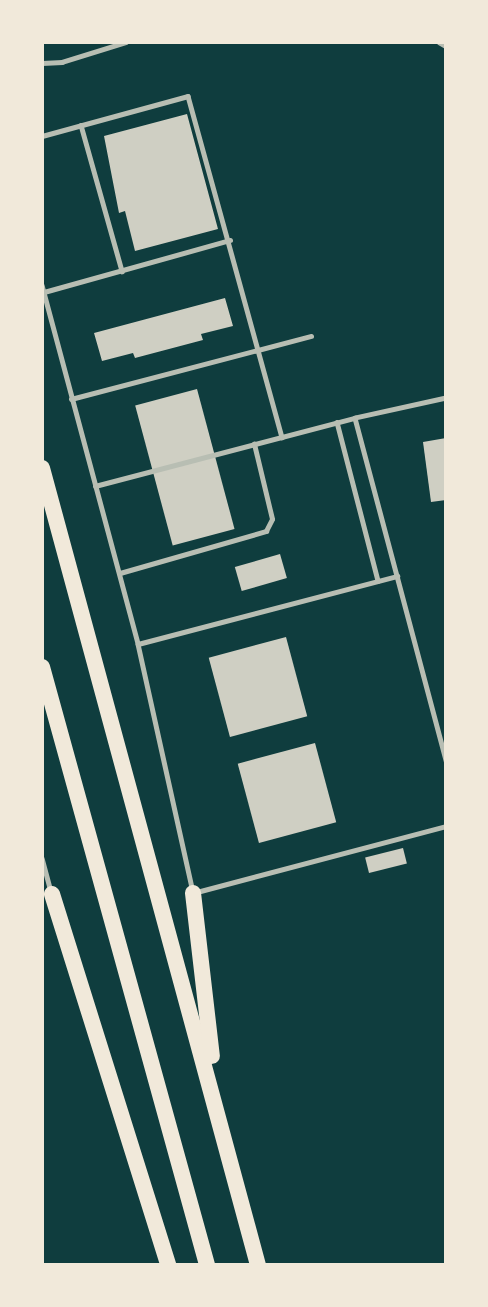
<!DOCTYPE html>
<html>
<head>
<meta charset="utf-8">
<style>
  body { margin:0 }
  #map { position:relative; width:488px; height:1307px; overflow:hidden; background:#0f3d3e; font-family:"Sofia Sans Condensed",sans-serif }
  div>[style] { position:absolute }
  .building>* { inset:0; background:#cfcfc3; transform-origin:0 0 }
  .service>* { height:4.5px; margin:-2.25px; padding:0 2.25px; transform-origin:2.25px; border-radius:2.25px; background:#b8beb3 }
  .motorway>* { height:16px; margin:-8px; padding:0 8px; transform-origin:8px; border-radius:8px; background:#f1e9da }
  span { translate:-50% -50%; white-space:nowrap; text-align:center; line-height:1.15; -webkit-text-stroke:5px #f1e9da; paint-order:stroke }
  .frame { position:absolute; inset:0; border:44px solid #f1e9da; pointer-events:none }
</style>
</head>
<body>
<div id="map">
  <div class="building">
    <i style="clip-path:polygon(187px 114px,218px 229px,135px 251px,125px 211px,119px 213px,104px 136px)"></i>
    <i style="clip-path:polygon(225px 298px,233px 326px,201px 334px,203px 340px,135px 358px,133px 353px,102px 361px,94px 333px)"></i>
    <i style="left:197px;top:389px;width:145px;height:64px;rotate:75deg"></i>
    <i style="clip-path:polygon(446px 438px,446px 500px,431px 502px,423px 442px)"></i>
    <i style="left:280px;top:554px;width:25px;height:47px;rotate:74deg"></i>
    <i style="left:286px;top:637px;width:82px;height:80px;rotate:75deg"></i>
    <i style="left:315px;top:743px;width:82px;height:80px;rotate:75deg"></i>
    <i style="left:403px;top:848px;width:16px;height:39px;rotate:76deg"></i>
  </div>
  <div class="service">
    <i style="left:439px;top:42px;width:8px;rotate:30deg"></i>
    <i style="left:42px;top:63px;width:20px;rotate:-3deg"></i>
    <i style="left:62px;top:62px;width:67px;rotate:-17.4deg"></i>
    <i style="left:81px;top:125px;width:152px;rotate:74.3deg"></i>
    <i style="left:42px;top:136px;width:151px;rotate:-15.3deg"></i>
    <i style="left:188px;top:96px;width:354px;rotate:74.6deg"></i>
    <i style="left:42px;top:285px;width:372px;rotate:75deg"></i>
    <i style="left:138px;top:644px;width:255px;rotate:77.5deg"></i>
    <i style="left:193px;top:893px;width:262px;rotate:-14.8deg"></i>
    <i style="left:44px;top:292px;width:193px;rotate:-15.6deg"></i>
    <i style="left:446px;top:398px;width:93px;rotate:167.6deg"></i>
    <i style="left:355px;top:418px;width:355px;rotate:75.1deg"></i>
    <i style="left:71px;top:399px;width:248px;rotate:-14.7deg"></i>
    <i style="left:337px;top:422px;width:164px;rotate:75.5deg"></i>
    <i style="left:95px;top:486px;width:269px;rotate:-14.7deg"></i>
    <i style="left:120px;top:573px;width:152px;rotate:-16deg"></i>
    <i style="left:266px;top:531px;width:13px;rotate:-63deg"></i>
    <i style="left:272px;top:519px;width:77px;rotate:-103.5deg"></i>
    <i style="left:138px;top:644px;width:268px;rotate:-14.7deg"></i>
    <i style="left:42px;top:858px;width:35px;rotate:75deg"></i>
  </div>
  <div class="motorway">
    <i style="left:42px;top:468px;width:826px;rotate:74.84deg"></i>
    <i style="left:42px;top:667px;width:620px;rotate:74.57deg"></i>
    <i style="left:193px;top:893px;width:164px;rotate:83.4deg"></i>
    <i style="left:52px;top:894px;width:389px;rotate:72.6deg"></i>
  </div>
  <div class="frame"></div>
</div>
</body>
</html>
